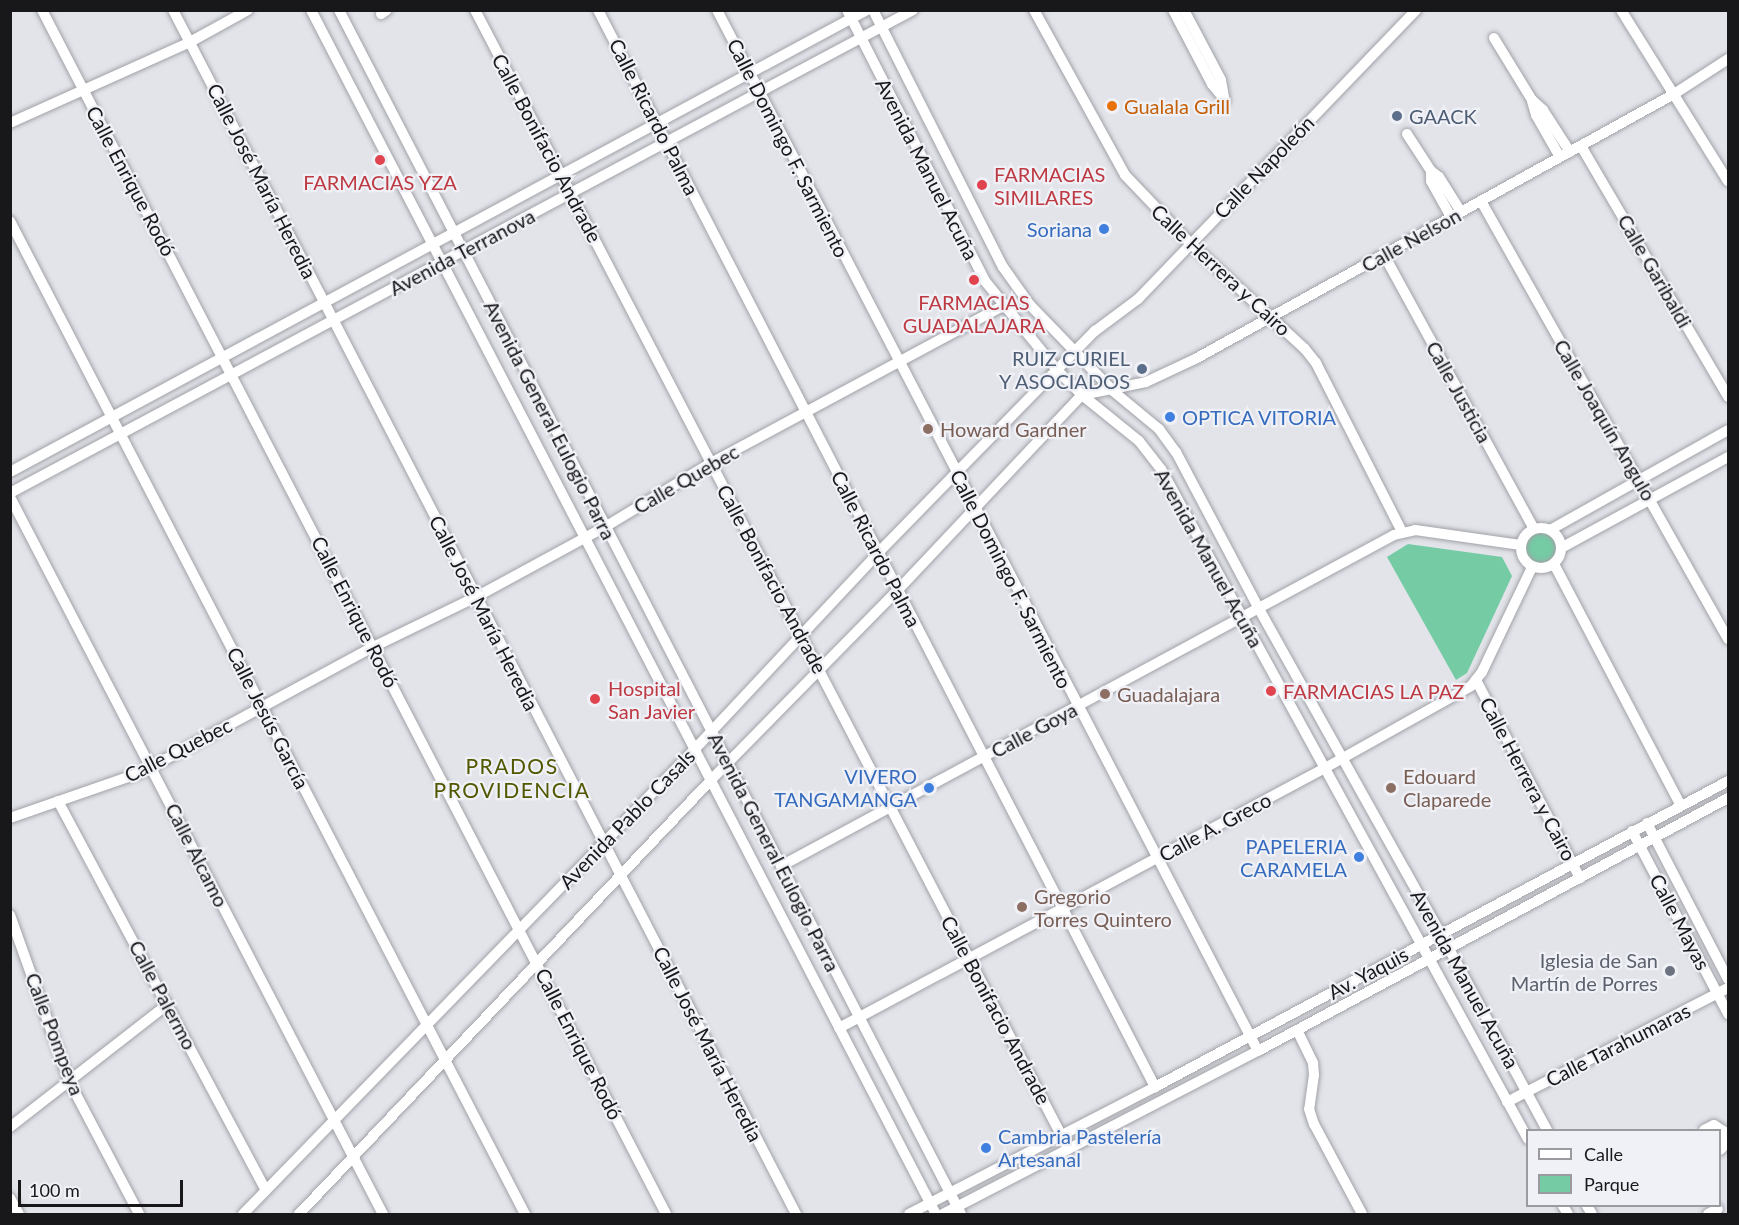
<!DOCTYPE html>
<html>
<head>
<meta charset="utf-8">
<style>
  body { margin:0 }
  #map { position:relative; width:1739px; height:1225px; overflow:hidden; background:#e2e4ea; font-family:Lato,sans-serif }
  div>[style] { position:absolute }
  .green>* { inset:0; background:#74cba4 }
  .round { border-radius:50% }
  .roads { filter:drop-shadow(0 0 2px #a1a2a8) drop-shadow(0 0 2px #a1a2a8) }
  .minor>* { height:10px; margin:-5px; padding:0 5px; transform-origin:5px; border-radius:5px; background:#fff }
  .minor>.ring { margin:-5px; padding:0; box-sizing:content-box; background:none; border:10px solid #fff; border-radius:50% }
  .dots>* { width:16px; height:16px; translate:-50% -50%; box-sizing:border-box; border:3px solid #f0f1f7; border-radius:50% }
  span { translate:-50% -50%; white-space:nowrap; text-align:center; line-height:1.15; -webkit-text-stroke:4.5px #f0f1f7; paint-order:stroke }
  .food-label { font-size:20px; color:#c56008 }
  .left { translate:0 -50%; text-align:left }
  .service-label { font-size:20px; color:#4e5e75 }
  .right { translate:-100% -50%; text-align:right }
  .street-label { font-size:20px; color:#18181a }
  .health-label { font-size:20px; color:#be3a42 }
  .shop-label { font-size:20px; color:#366cbe }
  .education-label { font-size:20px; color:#785e54 }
  .worship-label { font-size:20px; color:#5b616d }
  .neighbourhood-label { font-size:21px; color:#525800; letter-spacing:1.5px }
  .frame { position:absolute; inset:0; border:12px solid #18181a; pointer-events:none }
  .legend { position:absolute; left:1526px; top:1129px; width:195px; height:78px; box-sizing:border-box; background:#f0f1f7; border:2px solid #9a9a9f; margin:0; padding:8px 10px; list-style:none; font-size:18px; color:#18181a }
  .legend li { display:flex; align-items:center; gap:12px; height:30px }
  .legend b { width:30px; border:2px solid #9a9a9f }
  .scale { position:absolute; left:18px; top:1180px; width:165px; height:27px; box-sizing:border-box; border:3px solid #18181a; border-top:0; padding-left:8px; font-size:18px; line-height:21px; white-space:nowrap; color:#18181a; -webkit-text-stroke:4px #f0f1f7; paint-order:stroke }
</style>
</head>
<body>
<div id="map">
  <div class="green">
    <i class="round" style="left:1526px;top:533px;width:30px;height:30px"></i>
    <i style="clip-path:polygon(1408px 544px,1502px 557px,1512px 576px,1467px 673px,1456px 680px,1387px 557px)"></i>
  </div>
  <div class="roads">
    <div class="minor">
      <i style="left:42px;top:10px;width:1356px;rotate:62.6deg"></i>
      <i style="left:173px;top:10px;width:1356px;rotate:62.64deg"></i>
      <i style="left:311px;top:10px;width:1357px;rotate:62.57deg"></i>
      <i style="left:339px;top:10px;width:1355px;rotate:62.68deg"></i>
      <i style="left:475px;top:10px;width:1283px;rotate:62.48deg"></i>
      <i style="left:598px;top:10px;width:1213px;rotate:62.65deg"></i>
      <i style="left:717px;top:10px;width:1173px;rotate:62.54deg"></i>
      <i style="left:847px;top:10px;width:304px;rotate:63deg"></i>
      <i style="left:985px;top:281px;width:114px;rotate:51deg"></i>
      <i style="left:1057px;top:370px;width:35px;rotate:45deg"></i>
      <i style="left:1082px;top:395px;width:73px;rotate:38.9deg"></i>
      <i style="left:1139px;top:441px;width:36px;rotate:52deg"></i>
      <i style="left:1161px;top:469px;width:764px;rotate:61.29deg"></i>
      <i style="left:873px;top:10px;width:288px;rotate:63.2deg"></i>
      <i style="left:1003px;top:267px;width:47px;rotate:54.6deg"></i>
      <i style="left:1030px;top:305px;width:120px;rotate:46deg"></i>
      <i style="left:1113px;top:391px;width:60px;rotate:39.6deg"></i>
      <i style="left:1159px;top:429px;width:29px;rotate:54deg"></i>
      <i style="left:1176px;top:452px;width:178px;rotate:62.1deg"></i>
      <i style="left:1259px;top:609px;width:372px;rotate:60.8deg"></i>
      <i style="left:1441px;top:934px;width:223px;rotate:61.6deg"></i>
      <i style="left:1034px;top:10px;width:188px;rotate:61.1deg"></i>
      <i style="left:1125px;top:175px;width:94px;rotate:46.3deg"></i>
      <i style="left:1190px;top:243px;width:156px;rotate:42.7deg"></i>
      <i style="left:1305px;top:349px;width:18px;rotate:52deg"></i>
      <i style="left:1316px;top:363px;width:190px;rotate:63deg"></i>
      <i style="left:1173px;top:10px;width:84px;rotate:62.2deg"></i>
      <i style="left:1212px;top:84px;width:21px;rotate:51deg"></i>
      <i style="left:1184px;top:10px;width:79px;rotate:62.1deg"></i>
      <i style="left:1221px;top:80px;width:17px;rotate:80deg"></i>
      <i style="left:1621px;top:10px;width:202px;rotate:58deg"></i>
      <i style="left:381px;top:14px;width:7px;rotate:-34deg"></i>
      <i style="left:1494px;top:38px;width:73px;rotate:58.5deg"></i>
      <i style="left:1532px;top:100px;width:15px;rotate:42deg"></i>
      <i style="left:1543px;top:110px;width:50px;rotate:57.3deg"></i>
      <i style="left:1532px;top:101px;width:15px;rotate:74deg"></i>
      <i style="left:1536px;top:115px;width:48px;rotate:60.3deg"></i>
      <i style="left:10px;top:123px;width:197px;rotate:-24.2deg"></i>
      <i style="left:190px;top:42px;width:66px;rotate:-28.9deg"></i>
      <i style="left:1407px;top:134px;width:44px;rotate:57deg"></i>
      <i style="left:1431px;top:171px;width:10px;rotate:90deg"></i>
      <i style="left:1431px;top:181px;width:41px;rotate:60.9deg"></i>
      <i style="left:1581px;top:146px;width:291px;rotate:59.6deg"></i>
      <i style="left:1431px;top:171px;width:10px;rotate:37deg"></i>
      <i style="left:1439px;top:177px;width:41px;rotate:57.8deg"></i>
      <i style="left:1481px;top:201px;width:503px;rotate:60.58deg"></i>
      <i style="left:10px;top:221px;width:1119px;rotate:62.59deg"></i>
      <i style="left:1384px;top:255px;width:312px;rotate:61.3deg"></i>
      <i style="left:10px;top:472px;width:974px;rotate:-28.33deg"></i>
      <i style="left:10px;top:493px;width:1024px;rotate:-28.14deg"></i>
      <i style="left:10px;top:497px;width:808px;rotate:62.52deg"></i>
      <i class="ring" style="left:1521px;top:528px;width:30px;height:30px"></i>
      <i style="left:1550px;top:530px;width:204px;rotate:-29.3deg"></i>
      <i style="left:1561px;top:548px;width:190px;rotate:-28.6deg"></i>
      <i style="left:1554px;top:564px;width:273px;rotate:62.3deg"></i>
      <i style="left:1476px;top:680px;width:224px;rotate:62.3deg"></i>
      <i style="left:58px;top:801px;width:441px;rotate:61.9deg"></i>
      <i style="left:10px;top:818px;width:138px;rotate:-19.1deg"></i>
      <i style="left:140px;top:773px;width:265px;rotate:-28.4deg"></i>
      <i style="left:373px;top:647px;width:114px;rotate:-25.9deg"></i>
      <i style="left:476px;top:597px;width:147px;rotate:-28.5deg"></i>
      <i style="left:605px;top:527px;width:124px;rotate:-31.1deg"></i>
      <i style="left:711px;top:463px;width:332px;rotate:-28.3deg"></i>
      <i style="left:1647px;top:823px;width:176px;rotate:62.6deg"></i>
      <i style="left:1632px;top:831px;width:207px;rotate:62.3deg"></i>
      <i style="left:781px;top:866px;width:697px;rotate:-28.37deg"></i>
      <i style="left:1394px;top:535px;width:22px;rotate:-13deg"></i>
      <i style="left:1415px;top:530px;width:107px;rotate:8.1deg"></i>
      <i style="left:10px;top:915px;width:176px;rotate:70.4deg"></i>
      <i style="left:69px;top:1081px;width:150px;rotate:62.2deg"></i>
      <i style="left:839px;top:1028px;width:551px;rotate:-28.15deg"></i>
      <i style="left:1325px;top:768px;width:167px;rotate:-29.3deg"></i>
      <i style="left:1471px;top:686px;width:18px;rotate:-52deg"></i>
      <i style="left:1482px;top:672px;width:116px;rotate:-64.5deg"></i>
      <i style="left:1297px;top:1030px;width:37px;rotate:64deg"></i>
      <i style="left:1313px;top:1063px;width:12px;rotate:85deg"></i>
      <i style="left:1314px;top:1075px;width:34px;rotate:98deg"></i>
      <i style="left:1309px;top:1109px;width:16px;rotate:72deg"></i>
      <i style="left:1314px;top:1124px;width:102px;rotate:61.9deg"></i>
      <i style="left:1507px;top:1102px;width:249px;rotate:-27.3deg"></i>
      <i style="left:10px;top:1127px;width:200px;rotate:-37.9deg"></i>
      <i style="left:1704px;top:1130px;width:11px;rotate:-27deg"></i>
      <i style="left:1714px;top:1125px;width:13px;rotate:32deg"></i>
      <i style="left:1725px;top:1132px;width:13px;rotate:90deg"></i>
      <i style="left:1725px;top:1145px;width:7px;rotate:135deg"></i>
      <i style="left:10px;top:1198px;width:18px;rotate:61deg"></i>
      <i style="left:1563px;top:1206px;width:9px;rotate:58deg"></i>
      <i style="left:1587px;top:1206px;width:9px;rotate:58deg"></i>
      <i style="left:243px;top:1214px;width:647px;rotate:-45.81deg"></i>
      <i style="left:694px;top:750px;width:272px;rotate:-46.9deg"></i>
      <i style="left:880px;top:551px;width:308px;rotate:-45.7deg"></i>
      <i style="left:1095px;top:331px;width:54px;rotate:-36.7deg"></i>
      <i style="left:1138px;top:299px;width:401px;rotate:-46.1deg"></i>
      <i style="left:299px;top:1214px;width:597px;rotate:-46.49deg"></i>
      <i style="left:710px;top:781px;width:267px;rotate:-45.5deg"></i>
      <i style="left:897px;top:591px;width:270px;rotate:-46.7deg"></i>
      <i style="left:1082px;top:395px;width:65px;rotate:-11.5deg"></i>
      <i style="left:1146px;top:382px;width:56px;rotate:-25.2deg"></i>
      <i style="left:1197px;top:358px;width:545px;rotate:-28.96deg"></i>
      <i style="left:1674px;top:94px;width:64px;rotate:-32.9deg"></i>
      <i style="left:909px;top:1214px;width:277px;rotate:-27.3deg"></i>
      <i style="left:1155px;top:1087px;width:650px;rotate:-28.1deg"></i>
      <i style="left:943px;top:1214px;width:355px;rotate:-27.4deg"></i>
      <i style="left:1258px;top:1051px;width:534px;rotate:-28.29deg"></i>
      <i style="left:1708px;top:1214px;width:11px;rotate:-27deg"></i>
    </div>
  </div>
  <div class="dots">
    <i style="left:1112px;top:106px;background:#e8710a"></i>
    <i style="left:1397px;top:116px;background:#5c6f8a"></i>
    <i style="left:380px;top:160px;background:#e0444e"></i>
    <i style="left:982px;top:185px;background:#e0444e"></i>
    <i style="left:1104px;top:229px;background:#3f7fe0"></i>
    <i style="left:974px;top:280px;background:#e0444e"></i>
    <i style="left:1142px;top:369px;background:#5c6f8a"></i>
    <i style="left:1170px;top:417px;background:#3f7fe0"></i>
    <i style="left:928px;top:429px;background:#8d6e63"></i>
    <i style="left:1271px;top:691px;background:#e0444e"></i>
    <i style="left:1105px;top:694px;background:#8d6e63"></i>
    <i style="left:595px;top:699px;background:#e0444e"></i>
    <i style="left:929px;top:788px;background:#3f7fe0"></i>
    <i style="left:1391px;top:788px;background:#8d6e63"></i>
    <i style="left:1359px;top:857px;background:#3f7fe0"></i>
    <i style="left:1022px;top:907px;background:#8d6e63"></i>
    <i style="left:1670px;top:971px;background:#6b7280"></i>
    <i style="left:986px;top:1148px;background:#3f7fe0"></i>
  </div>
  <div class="food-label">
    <span class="left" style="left:1124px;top:106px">Gualala Grill</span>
  </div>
  <div class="service-label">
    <span class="left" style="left:1409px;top:116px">GAACK</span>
    <span class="right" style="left:1130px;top:370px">RUIZ CURIEL<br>Y ASOCIADOS</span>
  </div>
  <div class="street-label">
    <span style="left:654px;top:117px;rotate:63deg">Calle Ricardo Palma</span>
    <span style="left:547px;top:148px;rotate:62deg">Calle Bonifacio Andrade</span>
    <span style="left:788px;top:148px;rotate:63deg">Calle Domingo F. Sarmiento</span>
    <span style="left:1264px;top:167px;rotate:-46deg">Calle Napoleón</span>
    <span style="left:927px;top:169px;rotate:63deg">Avenida Manuel Acuña</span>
    <span style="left:131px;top:181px;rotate:62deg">Calle Enrique Rodó</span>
    <span style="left:262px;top:181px;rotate:63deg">Calle José María Heredia</span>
    <span style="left:1411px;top:240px;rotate:-29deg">Calle Nelson</span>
    <span style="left:462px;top:252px;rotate:-28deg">Avenida Terranova</span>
    <span style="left:1221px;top:270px;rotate:43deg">Calle Herrera y Cairo</span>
    <span style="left:1655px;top:271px;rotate:60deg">Calle Garibaldi</span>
    <span style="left:1459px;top:392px;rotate:61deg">Calle Justicia</span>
    <span style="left:550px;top:420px;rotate:63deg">Avenida General Eulogio Parra</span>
    <span style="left:1605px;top:420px;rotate:60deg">Calle Joaquín Angulo</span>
    <span style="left:686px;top:479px;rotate:-30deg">Calle Quebec</span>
    <span style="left:876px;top:549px;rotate:63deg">Calle Ricardo Palma</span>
    <span style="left:1209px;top:558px;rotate:61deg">Avenida Manuel Acuña</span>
    <span style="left:772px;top:579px;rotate:62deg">Calle Bonifacio Andrade</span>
    <span style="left:1011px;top:579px;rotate:63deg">Calle Domingo F. Sarmiento</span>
    <span style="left:355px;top:612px;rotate:63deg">Calle Enrique Rodó</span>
    <span style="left:484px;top:613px;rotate:63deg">Calle José María Heredia</span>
    <span style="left:268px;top:718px;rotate:63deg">Calle Jesús García</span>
    <span style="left:1034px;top:730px;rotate:-28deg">Calle Goya</span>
    <span style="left:178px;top:750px;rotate:-27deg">Calle Quebec</span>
    <span style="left:1528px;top:779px;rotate:62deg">Calle Herrera y Cairo</span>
    <span style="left:627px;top:819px;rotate:-46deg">Avenida Pablo Casals</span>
    <span style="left:1215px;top:827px;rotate:-28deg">Calle A. Greco</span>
    <span style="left:774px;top:852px;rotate:63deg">Avenida General Eulogio Parra</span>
    <span style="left:197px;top:855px;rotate:63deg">Calle Alcamo</span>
    <span style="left:1680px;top:922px;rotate:62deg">Calle Mayas</span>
    <span style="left:1368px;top:973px;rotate:-28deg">Av. Yaquis</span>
    <span style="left:1465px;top:979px;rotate:61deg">Avenida Manuel Acuña</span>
    <span style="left:163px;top:995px;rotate:62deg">Calle Palermo</span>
    <span style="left:996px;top:1010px;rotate:62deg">Calle Bonifacio Andrade</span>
    <span style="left:55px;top:1034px;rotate:69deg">Calle Pompeya</span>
    <span style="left:579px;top:1044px;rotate:63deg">Calle Enrique Rodó</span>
    <span style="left:708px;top:1044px;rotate:63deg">Calle José María Heredia</span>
    <span style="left:1618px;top:1045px;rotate:-27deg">Calle Tarahumaras</span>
  </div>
  <div class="health-label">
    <span class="left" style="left:994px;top:186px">FARMACIAS<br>SIMILARES</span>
    <span style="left:380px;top:182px">FARMACIAS YZA</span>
    <span style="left:974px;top:314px">FARMACIAS<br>GUADALAJARA</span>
    <span class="left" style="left:608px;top:700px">Hospital<br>San Javier</span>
    <span class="left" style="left:1283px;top:691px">FARMACIAS LA PAZ</span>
  </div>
  <div class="shop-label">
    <span class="right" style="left:1092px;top:229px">Soriana</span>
    <span class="left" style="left:1182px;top:417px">OPTICA VITORIA</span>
    <span class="right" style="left:917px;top:788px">VIVERO<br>TANGAMANGA</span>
    <span class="right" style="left:1347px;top:858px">PAPELERIA<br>CARAMELA</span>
    <span class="left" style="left:998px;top:1148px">Cambria Pastelería<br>Artesanal</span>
  </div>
  <div class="education-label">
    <span class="left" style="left:940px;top:429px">Howard Gardner</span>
    <span class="left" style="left:1117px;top:694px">Guadalajara</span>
    <span class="left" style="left:1403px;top:788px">Edouard<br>Claparede</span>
    <span class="left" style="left:1034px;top:908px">Gregorio<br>Torres Quintero</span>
  </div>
  <div class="worship-label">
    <span class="right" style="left:1658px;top:972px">Iglesia de San<br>Martín de Porres</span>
  </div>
  <div class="neighbourhood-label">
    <span style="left:512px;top:778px">PRADOS<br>PROVIDENCIA</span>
  </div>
  <div class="frame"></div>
  <ul class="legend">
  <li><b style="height:8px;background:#fff"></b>Calle</li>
  <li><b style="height:16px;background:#74cba4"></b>Parque</li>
  </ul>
  <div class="scale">100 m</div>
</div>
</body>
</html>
